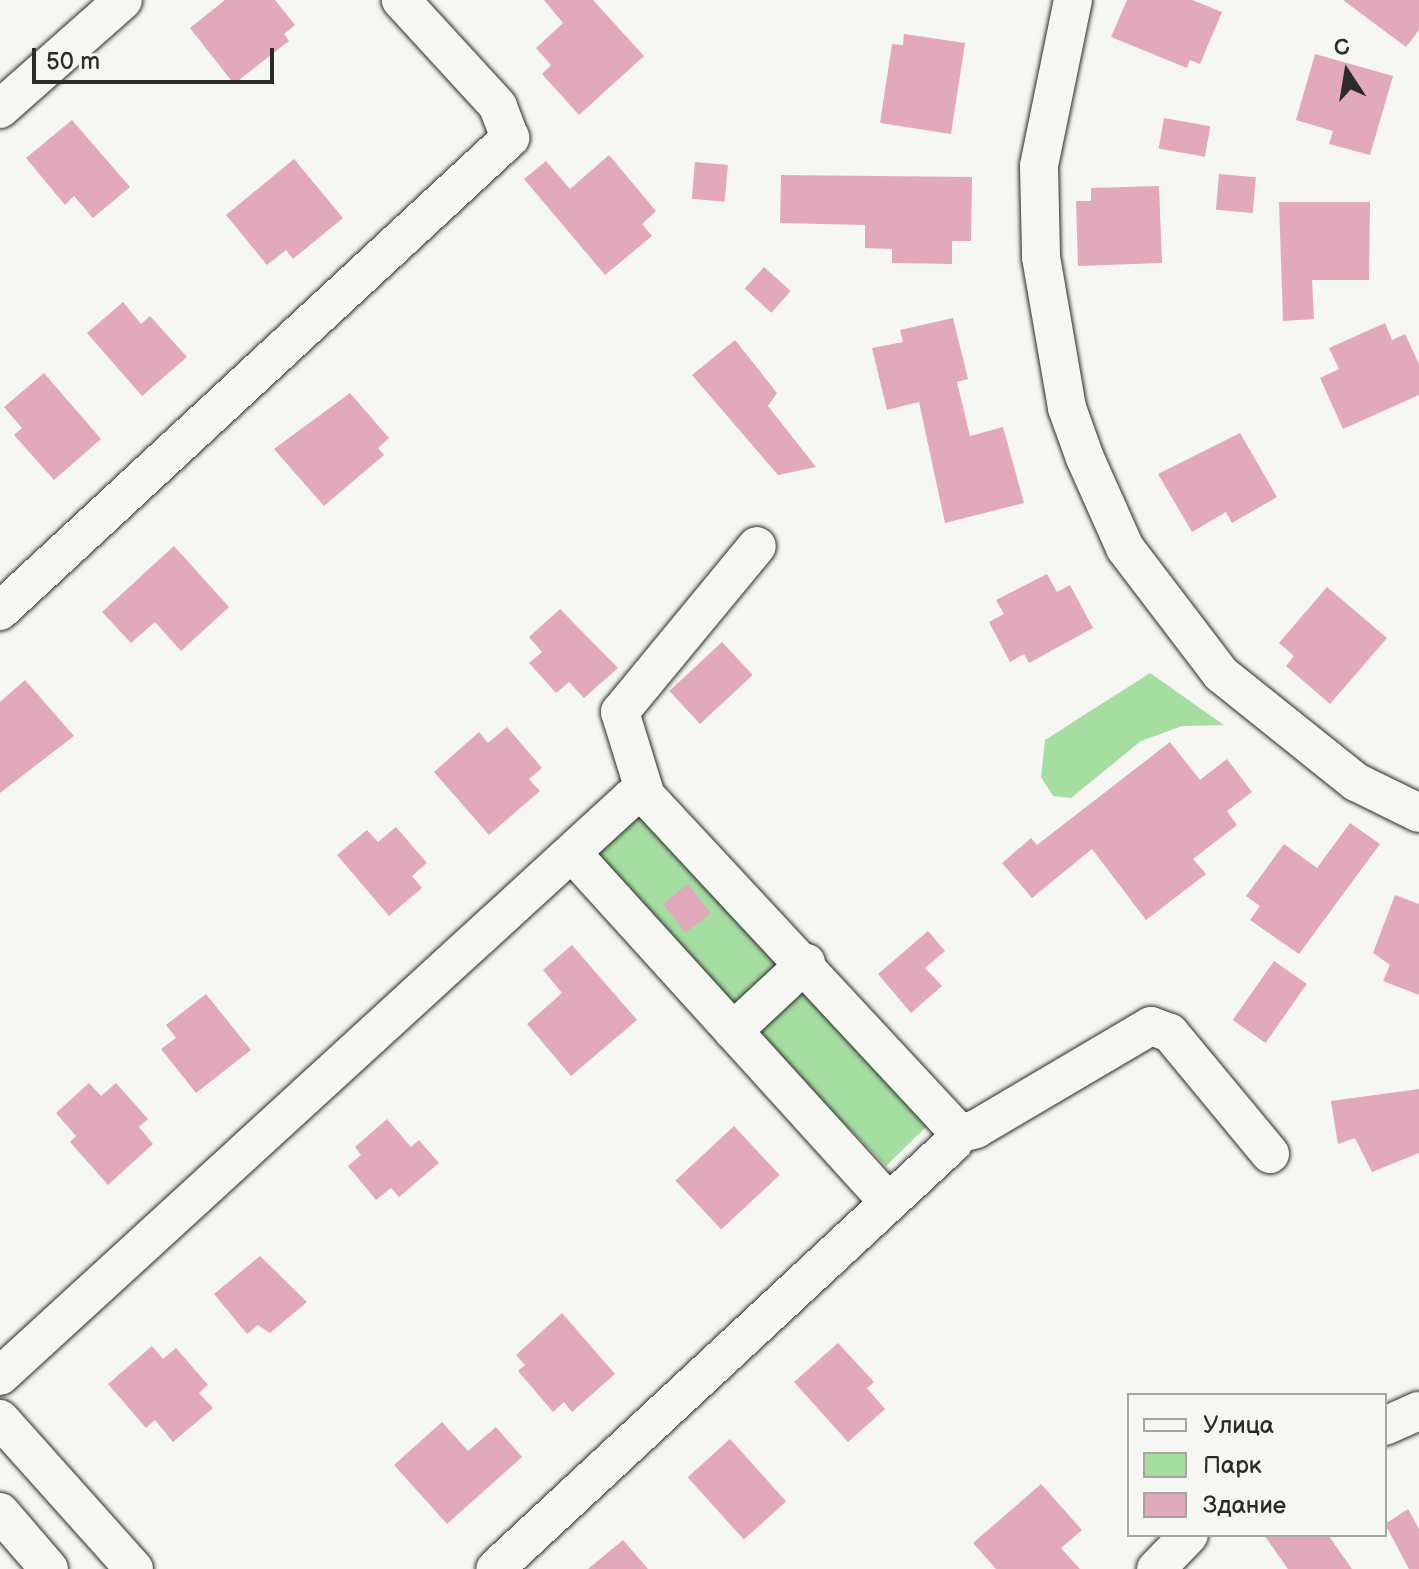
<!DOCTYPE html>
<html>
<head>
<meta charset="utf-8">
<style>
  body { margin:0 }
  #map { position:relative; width:1419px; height:1569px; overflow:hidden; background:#f6f6f2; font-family:"Balsamiq Sans",sans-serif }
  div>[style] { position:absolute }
  .green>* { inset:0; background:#a6dea2; transform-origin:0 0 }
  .building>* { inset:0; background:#e2a9bc; transform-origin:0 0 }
  .roads { filter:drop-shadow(0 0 2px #2b2b2b) drop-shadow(0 0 2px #2b2b2b) }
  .minor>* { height:38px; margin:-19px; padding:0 19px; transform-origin:19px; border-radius:19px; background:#f6f6f2 }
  span { translate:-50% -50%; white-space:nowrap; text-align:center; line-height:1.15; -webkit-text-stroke:8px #f6f6f2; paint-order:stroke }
  .legend { position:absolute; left:1127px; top:1393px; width:260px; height:144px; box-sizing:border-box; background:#f6f6f2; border:2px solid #a5a5a2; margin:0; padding:10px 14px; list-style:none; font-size:24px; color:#2b2b2b }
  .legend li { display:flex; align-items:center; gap:16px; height:40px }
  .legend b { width:40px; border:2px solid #a5a5a2 }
  .north { position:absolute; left:1307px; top:32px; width:80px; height:80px; -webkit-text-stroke:6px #f6f6f2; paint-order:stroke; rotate:348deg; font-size:22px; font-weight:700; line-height:32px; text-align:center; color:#2b2b2b }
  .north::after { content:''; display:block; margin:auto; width:28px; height:36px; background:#2b2b2b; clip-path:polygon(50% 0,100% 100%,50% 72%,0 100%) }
  .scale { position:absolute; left:32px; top:48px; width:242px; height:36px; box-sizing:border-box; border:4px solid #2b2b2b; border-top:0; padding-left:10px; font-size:24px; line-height:28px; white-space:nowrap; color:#2b2b2b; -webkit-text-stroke:6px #f6f6f2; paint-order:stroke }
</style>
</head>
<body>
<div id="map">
  <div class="green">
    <i style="clip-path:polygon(1150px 673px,1224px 725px,1182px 726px,1141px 741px,1071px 798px,1053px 796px,1041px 777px,1045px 740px)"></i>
    <i style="left:644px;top:808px;width:219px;height:66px;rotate:48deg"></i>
    <i style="clip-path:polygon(799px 978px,927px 1126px,886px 1166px,748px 1025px)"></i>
  </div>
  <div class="building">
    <i style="clip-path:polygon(225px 0,275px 0,295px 25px,284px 34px,289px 41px,234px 84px,190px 28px)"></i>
    <i style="clip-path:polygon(544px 0,593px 0,644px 56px,579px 115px,542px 74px,551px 65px,536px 48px,563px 23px)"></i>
    <i style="clip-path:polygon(1127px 0,1192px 0,1222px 12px,1200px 64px,1190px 60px,1187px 68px,1111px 37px)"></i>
    <i style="clip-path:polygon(1343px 0,1419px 0,1419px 30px,1406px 47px)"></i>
    <i style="clip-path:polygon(904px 34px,965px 43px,951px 134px,880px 123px,892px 44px,903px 45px)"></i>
    <i style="clip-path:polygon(1315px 54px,1393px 76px,1370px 155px,1329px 144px,1333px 131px,1296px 120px)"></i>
    <i style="left:1164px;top:118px;width:47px;height:31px;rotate:10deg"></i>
    <i style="clip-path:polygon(72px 120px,130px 187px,93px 218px,74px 196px,65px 205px,26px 158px)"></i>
    <i style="clip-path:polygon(609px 155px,656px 211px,642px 224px,652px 236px,605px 275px,524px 179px,546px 161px,570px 189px)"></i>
    <i style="clip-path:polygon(294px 159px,343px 218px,293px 259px,286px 250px,267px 265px,226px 215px)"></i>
    <i style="left:695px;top:162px;width:33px;height:37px;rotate:5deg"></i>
    <i style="left:1219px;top:174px;width:37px;height:36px;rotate:5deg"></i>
    <i style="clip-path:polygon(781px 175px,972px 177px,971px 241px,952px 241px,952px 264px,892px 263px,892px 249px,865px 248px,865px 225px,780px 223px)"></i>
    <i style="clip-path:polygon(1159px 186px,1162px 263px,1078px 266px,1076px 201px,1091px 201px,1091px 188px)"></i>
    <i style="clip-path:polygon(1279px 202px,1370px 202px,1369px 280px,1312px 280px,1314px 319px,1283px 321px)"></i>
    <i style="left:764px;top:267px;width:36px;height:29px;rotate:42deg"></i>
    <i style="clip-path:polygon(123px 302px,141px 324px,150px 316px,187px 357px,142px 396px,87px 333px)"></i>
    <i style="clip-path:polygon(953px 318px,968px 379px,957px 382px,970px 436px,1003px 427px,1024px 503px,945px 523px,919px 402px,887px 410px,872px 348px,903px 342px,900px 330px)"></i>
    <i style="clip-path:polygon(1385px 323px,1392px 340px,1405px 334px,1419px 364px,1419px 395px,1343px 429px,1320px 378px,1339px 369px,1329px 348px)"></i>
    <i style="clip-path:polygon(735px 340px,777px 393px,768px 406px,816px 467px,778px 475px,692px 375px)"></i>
    <i style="clip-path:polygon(44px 373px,101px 439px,54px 480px,14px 435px,22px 428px,4px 407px)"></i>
    <i style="clip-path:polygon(350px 393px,389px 438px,378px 448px,384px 455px,324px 506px,274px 449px)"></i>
    <i style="clip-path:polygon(1240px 433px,1277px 497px,1232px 523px,1226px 512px,1192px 532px,1158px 474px)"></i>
    <i style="clip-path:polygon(174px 546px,229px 607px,181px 651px,155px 622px,131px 643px,102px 612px)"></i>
    <i style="clip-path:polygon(1047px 574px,1057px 592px,1070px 585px,1093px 628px,1029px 663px,1024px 654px,1010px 662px,989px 622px,1004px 614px,996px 600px)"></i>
    <i style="clip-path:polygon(1327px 587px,1387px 638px,1330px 704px,1286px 666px,1294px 656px,1279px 643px)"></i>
    <i style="clip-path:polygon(560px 609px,618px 668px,584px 698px,569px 682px,556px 693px,529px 663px,542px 652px,529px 637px)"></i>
    <i style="left:722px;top:642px;width:45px;height:72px;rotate:47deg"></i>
    <i style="clip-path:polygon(25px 680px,74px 736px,0 793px,0 702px)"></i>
    <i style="clip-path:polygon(507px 727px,542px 768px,529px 779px,540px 791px,489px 835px,434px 772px,479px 732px,488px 743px)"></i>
    <i style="clip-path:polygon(1170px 742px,1200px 780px,1227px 759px,1252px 792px,1227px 811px,1237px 825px,1193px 859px,1206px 874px,1146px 920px,1092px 849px,1032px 898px,1002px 863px,1031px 838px,1037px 845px)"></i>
    <i style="clip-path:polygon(1350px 823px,1380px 844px,1299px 954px,1250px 920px,1260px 906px,1246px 896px,1284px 844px,1317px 868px)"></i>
    <i style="clip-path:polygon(396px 827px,427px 863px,412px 876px,422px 888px,389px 916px,337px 855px,367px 830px,378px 842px)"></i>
    <i style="left:688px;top:884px;width:37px;height:32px;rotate:52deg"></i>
    <i style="clip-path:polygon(1395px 895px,1419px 904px,1419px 995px,1383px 981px,1390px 965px,1373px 953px)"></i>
    <i style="clip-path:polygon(928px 931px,945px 951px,925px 968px,942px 986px,911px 1013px,878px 974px)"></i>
    <i style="clip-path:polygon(572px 945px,637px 1020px,571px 1076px,527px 1024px,562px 993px,543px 970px)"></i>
    <i style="left:1274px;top:961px;width:40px;height:72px;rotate:35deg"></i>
    <i style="clip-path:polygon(206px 994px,251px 1050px,196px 1093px,161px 1049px,176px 1038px,166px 1025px)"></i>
    <i style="clip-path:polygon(89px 1083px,101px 1096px,116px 1083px,148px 1119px,139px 1127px,153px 1144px,108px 1185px,70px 1142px,76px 1136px,56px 1113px)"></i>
    <i style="clip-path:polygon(1419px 1089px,1419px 1153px,1372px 1172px,1355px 1138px,1338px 1144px,1331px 1101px)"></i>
    <i style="clip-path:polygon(387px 1119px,411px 1147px,419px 1140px,439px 1163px,399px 1197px,391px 1188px,376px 1200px,348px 1166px,361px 1155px,355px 1147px)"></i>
    <i style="left:734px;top:1126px;width:67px;height:80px;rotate:47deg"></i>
    <i style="clip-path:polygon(260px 1256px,307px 1302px,270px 1333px,258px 1325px,247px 1334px,214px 1294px)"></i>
    <i style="clip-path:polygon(562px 1313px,615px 1374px,572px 1412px,564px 1402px,553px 1412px,518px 1371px,525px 1365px,516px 1355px)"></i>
    <i style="clip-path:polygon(838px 1343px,874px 1382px,867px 1388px,885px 1409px,848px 1442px,794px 1382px)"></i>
    <i style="clip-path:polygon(152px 1346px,163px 1359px,176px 1348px,208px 1385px,199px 1393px,213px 1408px,173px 1442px,155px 1420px,146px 1428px,108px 1384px)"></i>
    <i style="clip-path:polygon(442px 1422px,468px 1451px,496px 1427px,522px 1457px,447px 1524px,394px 1465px)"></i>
    <i style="left:730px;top:1439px;width:84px;height:57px;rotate:48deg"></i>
    <i style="clip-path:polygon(1041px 1484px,1082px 1530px,1061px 1548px,1080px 1569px,996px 1569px,973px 1543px)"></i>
    <i style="clip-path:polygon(1408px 1509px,1419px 1529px,1419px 1569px,1409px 1569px,1385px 1524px)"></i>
    <i style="clip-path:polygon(1264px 1535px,1328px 1535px,1352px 1569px,1288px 1569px)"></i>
    <i style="clip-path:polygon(623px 1540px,648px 1569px,588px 1569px)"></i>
  </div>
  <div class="roads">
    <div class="minor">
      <i style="left:1073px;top:0;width:169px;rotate:101.6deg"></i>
      <i style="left:1039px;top:166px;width:91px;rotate:88.7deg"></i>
      <i style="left:1041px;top:257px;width:153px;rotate:80.2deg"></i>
      <i style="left:1067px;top:408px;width:53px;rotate:70.2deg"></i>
      <i style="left:1085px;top:458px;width:98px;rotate:66deg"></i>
      <i style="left:1125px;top:548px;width:158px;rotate:52.7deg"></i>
      <i style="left:1221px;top:674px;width:173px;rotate:38.7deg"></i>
      <i style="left:1356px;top:782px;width:70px;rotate:26.2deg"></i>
      <i style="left:0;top:109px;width:164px;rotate:-41.5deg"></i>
      <i style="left:0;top:611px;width:696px;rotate:-42.84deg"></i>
      <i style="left:510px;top:138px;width:34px;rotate:-111deg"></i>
      <i style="left:498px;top:106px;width:144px;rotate:-132.5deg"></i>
      <i style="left:646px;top:796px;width:88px;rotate:-107.2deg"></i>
      <i style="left:620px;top:712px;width:215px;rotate:-50.5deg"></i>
      <i style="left:572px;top:853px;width:472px;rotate:47.8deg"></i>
      <i style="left:733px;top:1031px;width:100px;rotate:-43deg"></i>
      <i style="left:954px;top:1135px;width:23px;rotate:-15deg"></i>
      <i style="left:976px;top:1129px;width:203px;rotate:-30.5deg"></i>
      <i style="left:1151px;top:1026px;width:20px;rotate:20deg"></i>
      <i style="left:1170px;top:1033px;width:157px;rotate:50.4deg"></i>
      <i style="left:0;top:1376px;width:856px;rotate:-42.49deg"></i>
      <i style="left:631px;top:798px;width:15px;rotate:-8deg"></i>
      <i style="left:646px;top:796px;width:454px;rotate:47.1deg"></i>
      <i style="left:955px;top:1129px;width:14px;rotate:98deg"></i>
      <i style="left:953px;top:1143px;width:625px;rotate:137.07deg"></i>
      <i style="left:0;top:1419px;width:201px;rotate:48.2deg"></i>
      <i style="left:1385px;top:1426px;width:37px;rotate:-24deg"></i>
      <i style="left:0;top:1512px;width:75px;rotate:49.3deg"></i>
      <i style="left:1156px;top:1569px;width:47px;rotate:-45.9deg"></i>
    </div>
  </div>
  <ul class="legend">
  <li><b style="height:10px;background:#f6f6f2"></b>Улица</li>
  <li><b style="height:22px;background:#a6dea2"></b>Парк</li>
  <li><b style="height:22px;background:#e2a9bc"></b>Здание</li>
  </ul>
  <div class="north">С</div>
  <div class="scale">50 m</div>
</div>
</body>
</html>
